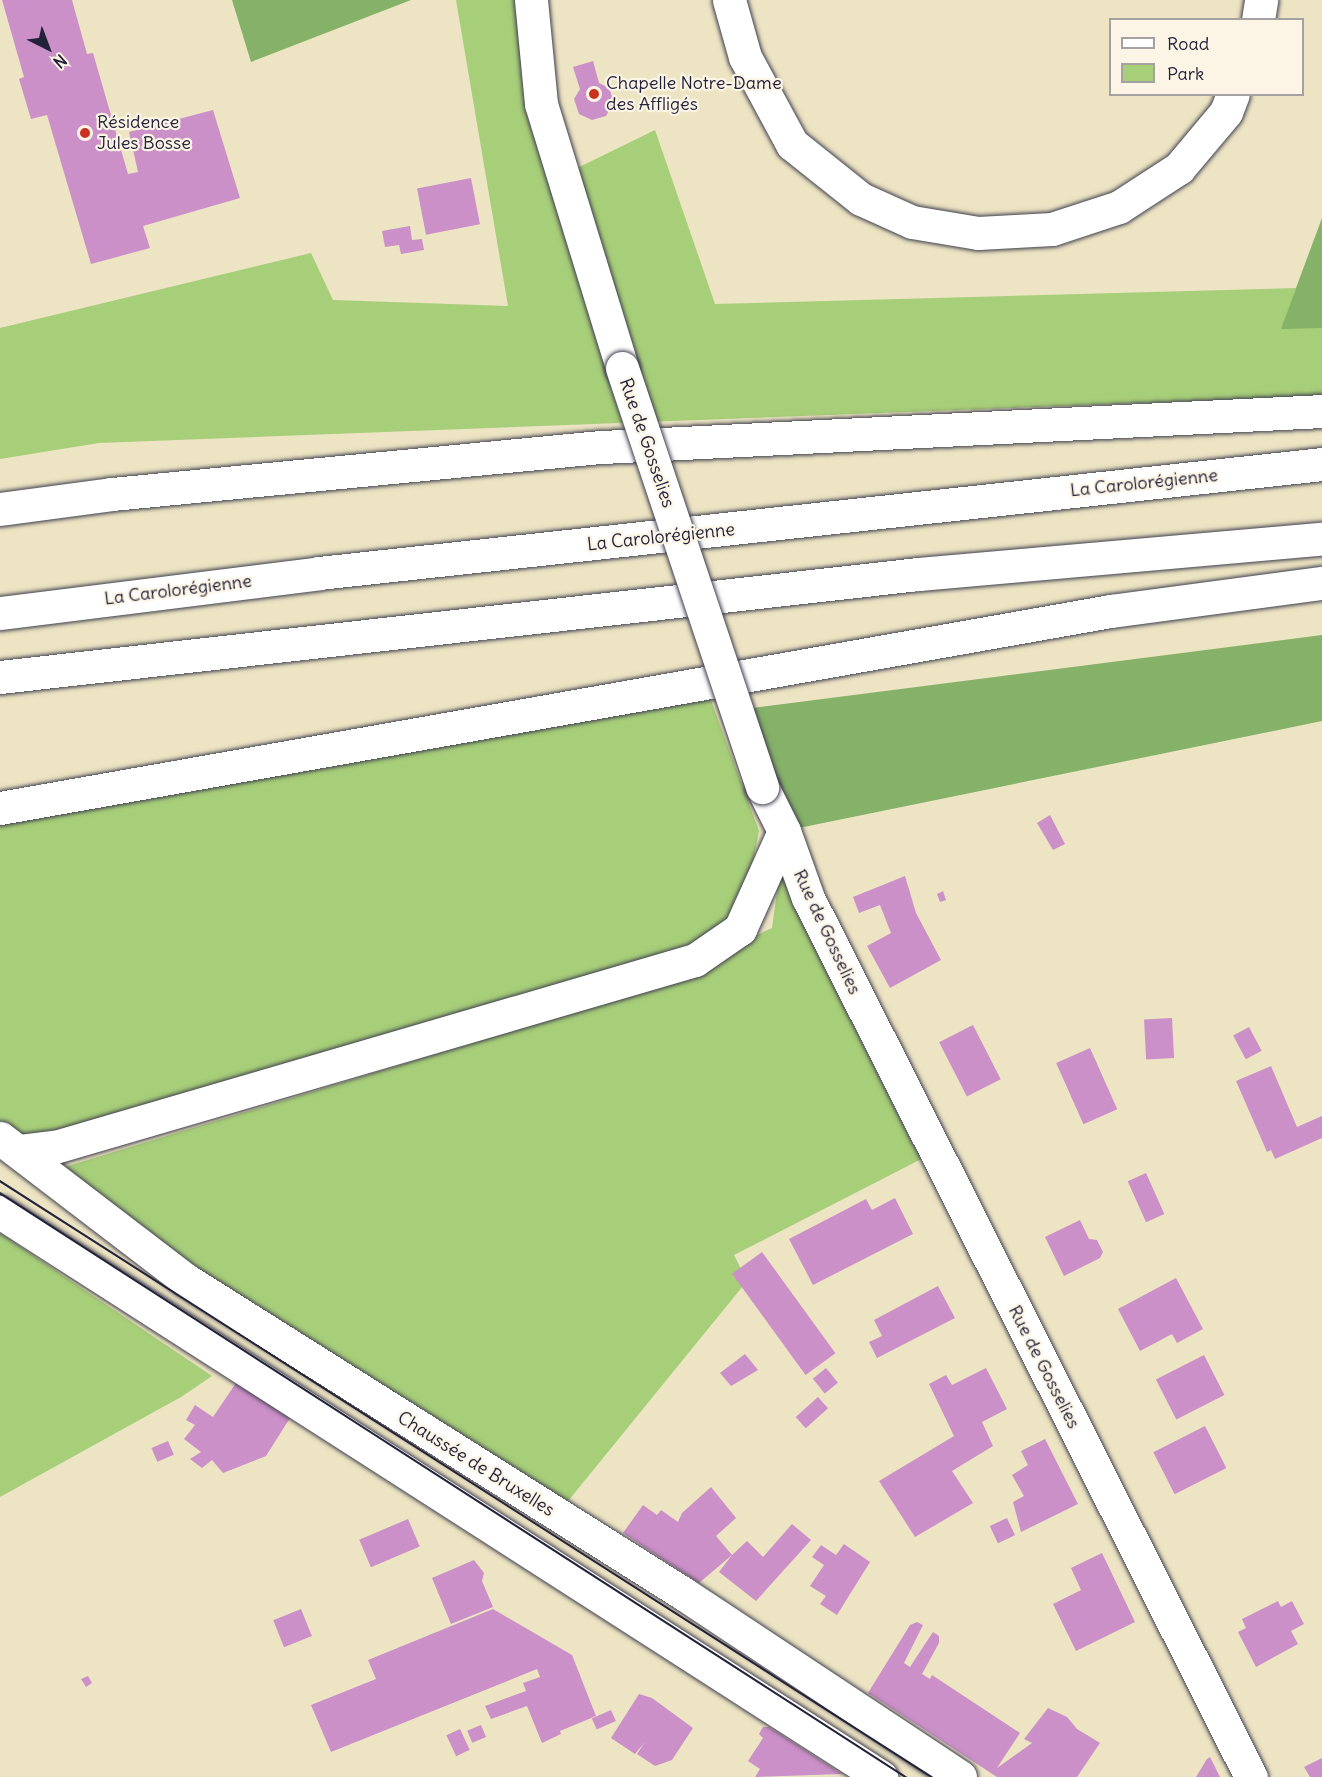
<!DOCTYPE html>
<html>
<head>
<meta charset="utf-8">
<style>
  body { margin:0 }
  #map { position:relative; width:1322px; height:1777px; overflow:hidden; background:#ece4c3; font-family:Delius,sans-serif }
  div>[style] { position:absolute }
  .green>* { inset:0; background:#a7ce79 }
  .forest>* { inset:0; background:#85b169 }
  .building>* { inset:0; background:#cb90c8; transform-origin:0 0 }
  .roads { filter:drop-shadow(0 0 2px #403f4f) drop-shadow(0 0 2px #403f4f) }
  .minor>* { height:33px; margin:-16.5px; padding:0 16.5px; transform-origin:16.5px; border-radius:16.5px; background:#fff }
  .major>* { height:33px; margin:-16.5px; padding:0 16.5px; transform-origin:16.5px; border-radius:16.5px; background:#fff }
  .highway>* { height:33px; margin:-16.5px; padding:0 16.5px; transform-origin:16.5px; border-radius:16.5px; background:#fff }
  .tram>* { height:1.5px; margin:-0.75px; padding:0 0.75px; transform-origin:0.75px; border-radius:0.75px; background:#22223b }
  .bridges { filter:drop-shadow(0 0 2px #403f4f) drop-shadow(0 0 2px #403f4f) }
  .minor-bridge>* { height:33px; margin:-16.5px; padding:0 16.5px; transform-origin:16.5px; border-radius:16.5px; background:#fff }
  .dots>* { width:16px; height:16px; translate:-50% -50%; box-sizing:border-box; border:3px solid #fcf5e5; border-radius:50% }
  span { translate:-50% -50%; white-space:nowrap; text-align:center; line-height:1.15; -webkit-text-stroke:4.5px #fcf5e5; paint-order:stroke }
  .poi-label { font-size:18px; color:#22223b }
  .left { translate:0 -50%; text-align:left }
  .street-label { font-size:18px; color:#22223b }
  .legend { position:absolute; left:1109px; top:18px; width:195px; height:78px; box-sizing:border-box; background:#fcf5e5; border:2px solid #a5a1a1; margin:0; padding:8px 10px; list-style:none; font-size:18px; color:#22223b }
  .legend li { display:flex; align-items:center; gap:12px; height:30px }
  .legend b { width:30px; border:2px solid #a5a1a1 }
  .north { position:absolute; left:18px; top:18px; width:60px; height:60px; -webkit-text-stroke:4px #fcf5e5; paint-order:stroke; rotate:138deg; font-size:16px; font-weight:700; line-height:24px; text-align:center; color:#22223b }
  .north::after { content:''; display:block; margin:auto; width:21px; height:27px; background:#22223b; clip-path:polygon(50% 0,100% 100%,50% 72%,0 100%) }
</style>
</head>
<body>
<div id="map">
  <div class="green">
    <i style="clip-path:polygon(456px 0,532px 0,563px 175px,655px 130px,715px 304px,1296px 288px,1282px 328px,1322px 328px,1322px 396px,99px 443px,0 459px,0 328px,311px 253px,333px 300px,508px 306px)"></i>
    <i style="clip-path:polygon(709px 695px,759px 831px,740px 929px,20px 1151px,0 1138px,0 813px)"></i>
    <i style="clip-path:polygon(783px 849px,935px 1152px,734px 1255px,747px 1281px,564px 1506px,48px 1172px,614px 1000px,772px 928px)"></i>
    <i style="clip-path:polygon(0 1233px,212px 1376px,181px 1397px,0 1497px)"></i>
  </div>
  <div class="forest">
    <i style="clip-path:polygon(232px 0,411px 0,251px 62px)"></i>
    <i style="clip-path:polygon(1322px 218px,1322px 328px,1281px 329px,1296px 288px)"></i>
    <i style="clip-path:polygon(1322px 635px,1322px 721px,784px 831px,752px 708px)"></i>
  </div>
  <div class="building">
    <i style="clip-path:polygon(2px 0,72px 0,87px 54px,93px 53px,128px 174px,138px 172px,129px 132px,213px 110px,240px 198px,143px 226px,150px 248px,91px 264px,47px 115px,31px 119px,19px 79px,24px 77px)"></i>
    <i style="clip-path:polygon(593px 61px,599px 83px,609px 88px,614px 102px,606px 116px,592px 120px,579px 114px,574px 99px,580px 89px,573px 67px)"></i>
    <i style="left:471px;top:178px;width:47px;height:55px;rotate:79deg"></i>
    <i style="clip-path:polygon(410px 226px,412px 240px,422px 239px,424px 250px,401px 254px,399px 245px,385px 247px,382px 231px)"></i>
    <i style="clip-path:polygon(1050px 815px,1065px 844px,1053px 850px,1037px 823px)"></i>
    <i style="clip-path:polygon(905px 876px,916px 913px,941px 960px,890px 988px,867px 946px,891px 933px,880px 905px,859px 913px,853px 897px)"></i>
    <i style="clip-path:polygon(943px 891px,946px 900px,940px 902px,937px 894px)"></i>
    <i style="left:1172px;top:1018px;width:40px;height:28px;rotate:87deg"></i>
    <i style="left:973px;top:1025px;width:61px;height:38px;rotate:63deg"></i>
    <i style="left:1249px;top:1027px;width:27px;height:18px;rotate:62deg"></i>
    <i style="left:1090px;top:1048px;width:67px;height:37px;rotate:66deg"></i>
    <i style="clip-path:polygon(1271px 1066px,1297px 1127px,1322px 1116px,1322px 1138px,1275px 1159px,1271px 1150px,1267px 1152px,1236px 1081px)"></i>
    <i style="left:1146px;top:1173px;width:45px;height:20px;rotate:66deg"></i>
    <i style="clip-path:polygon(895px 1198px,913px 1234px,813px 1285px,789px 1239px,866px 1199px,872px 1210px)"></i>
    <i style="clip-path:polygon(1080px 1220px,1089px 1239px,1097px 1240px,1103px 1252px,1100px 1258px,1064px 1276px,1045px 1237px)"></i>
    <i style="left:762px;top:1252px;width:125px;height:37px;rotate:54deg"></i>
    <i style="clip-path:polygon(1176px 1278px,1203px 1329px,1177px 1343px,1172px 1334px,1140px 1351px,1118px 1309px)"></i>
    <i style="clip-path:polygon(938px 1286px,955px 1318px,877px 1358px,869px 1342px,882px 1336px,874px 1320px)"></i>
    <i style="clip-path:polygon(745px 1354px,758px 1370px,731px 1386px,720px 1373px)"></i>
    <i style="left:1204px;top:1355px;width:45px;height:54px;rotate:63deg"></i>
    <i style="left:826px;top:1368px;width:19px;height:17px;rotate:51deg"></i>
    <i style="clip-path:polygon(986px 1368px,1007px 1409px,982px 1422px,993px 1446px,952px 1471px,973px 1503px,915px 1537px,879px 1481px,954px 1436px,929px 1384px,946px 1375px,952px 1385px)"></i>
    <i style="clip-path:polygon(236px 1383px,290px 1418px,266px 1456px,223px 1473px,212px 1460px,202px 1468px,190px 1459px,201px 1452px,184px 1439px,195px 1425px,186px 1420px,195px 1405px,213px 1417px)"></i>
    <i style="left:818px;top:1397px;width:15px;height:30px;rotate:48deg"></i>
    <i style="left:1205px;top:1426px;width:47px;height:58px;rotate:63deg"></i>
    <i style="clip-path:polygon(1045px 1439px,1078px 1504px,1021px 1532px,1013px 1502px,1024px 1496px,1012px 1475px,1028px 1465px,1021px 1451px)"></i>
    <i style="left:168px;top:1441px;width:15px;height:18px;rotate:67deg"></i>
    <i style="clip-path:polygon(711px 1487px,736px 1518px,716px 1536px,732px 1555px,747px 1541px,763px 1557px,792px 1524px,811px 1540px,756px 1601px,719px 1572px,732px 1555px,699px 1583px,623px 1533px,643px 1505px,657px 1515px,661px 1510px,678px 1522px,682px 1513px)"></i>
    <i style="left:1007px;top:1518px;width:19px;height:19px;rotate:65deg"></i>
    <i style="left:408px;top:1519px;width:30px;height:53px;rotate:67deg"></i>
    <i style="clip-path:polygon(844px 1544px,870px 1562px,837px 1615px,820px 1604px,826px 1596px,810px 1586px,824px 1565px,812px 1557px,821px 1545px,836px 1555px)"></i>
    <i style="clip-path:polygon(1102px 1553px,1135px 1622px,1076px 1651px,1053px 1604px,1081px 1590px,1071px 1568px)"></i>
    <i style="clip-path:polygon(474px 1560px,484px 1573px,482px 1581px,493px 1607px,451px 1624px,432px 1578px)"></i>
    <i style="clip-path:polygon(1278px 1601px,1281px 1607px,1292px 1601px,1304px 1624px,1291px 1631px,1298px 1644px,1256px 1667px,1238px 1632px,1246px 1628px,1242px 1619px)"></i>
    <i style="left:301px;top:1609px;width:29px;height:30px;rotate:68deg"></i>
    <i style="clip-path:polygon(493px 1609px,572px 1655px,596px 1716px,560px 1731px,561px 1734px,542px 1743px,527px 1706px,491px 1719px,485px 1706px,526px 1691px,523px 1683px,540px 1677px,537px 1669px,331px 1752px,311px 1705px,376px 1679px,368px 1660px)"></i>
    <i style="clip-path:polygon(917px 1622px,923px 1625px,904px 1663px,910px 1667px,933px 1632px,939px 1636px,939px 1643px,922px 1674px,930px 1679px,932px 1675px,1020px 1733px,997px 1768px,1032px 1743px,1024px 1739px,1048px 1708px,1067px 1717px,1077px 1729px,1100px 1743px,1077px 1777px,997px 1777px,868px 1693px,910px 1625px)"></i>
    <i style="clip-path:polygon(88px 1676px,92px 1683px,86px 1687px,81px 1679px)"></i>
    <i style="clip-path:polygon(639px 1694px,652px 1698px,693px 1728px,672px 1760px,655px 1766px,637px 1754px,645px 1742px,635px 1754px,611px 1738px)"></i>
    <i style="left:611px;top:1710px;width:12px;height:21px;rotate:66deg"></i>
    <i style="left:481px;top:1725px;width:13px;height:15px;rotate:67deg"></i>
    <i style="clip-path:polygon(763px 1727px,769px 1727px,842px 1774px,755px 1777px,760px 1769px,748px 1761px,763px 1738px,759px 1734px)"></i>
    <i style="left:460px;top:1729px;width:23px;height:15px;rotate:65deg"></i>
    <i style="clip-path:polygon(1210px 1757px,1220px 1777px,1196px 1777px,1207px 1759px)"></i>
    <i style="clip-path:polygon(1322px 1758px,1322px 1777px,1310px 1777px,1304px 1767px)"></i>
  </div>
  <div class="roads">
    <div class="minor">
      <i style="left:531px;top:0;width:104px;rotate:84.5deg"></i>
      <i style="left:541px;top:104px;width:276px;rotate:72.9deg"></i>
      <i style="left:729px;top:0;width:59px;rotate:74.3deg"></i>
      <i style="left:745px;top:57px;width:99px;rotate:61.6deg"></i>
      <i style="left:792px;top:144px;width:88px;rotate:38.6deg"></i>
      <i style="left:861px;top:199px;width:56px;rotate:24.3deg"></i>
      <i style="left:912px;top:222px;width:67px;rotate:9.5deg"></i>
      <i style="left:978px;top:233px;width:74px;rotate:-3.1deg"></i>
      <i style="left:1052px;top:229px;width:71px;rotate:-18.2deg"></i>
      <i style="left:1119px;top:207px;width:72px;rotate:-33deg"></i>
      <i style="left:1179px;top:168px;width:73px;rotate:-50deg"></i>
      <i style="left:1226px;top:112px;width:19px;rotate:-69deg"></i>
      <i style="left:1258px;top:20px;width:20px;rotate:-81deg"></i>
      <i style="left:762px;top:787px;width:49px;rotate:63.4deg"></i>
      <i style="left:784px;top:831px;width:71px;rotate:70.3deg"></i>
      <i style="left:808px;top:898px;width:984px;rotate:63.25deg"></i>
      <i style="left:20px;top:1151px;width:35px;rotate:-7deg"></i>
      <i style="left:55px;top:1147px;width:667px;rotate:-16.29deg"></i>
      <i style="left:695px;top:960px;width:55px;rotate:-34.6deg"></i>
      <i style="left:740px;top:929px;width:107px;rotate:-65.8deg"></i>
    </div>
    <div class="major">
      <i style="left:0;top:1138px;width:234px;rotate:37.4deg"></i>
      <i style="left:186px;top:1280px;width:589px;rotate:32.23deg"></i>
      <i style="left:684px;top:1594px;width:331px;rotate:33.5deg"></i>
      <i style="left:0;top:1212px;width:1047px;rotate:32.67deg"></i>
    </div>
    <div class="highway">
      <i style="left:0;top:509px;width:113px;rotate:-7.6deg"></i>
      <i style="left:112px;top:494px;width:492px;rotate:-5.5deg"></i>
      <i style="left:602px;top:447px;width:721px;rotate:-2.86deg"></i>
      <i style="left:0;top:613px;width:321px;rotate:-7.1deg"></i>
      <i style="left:319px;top:573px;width:1009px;rotate:-6.2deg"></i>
      <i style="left:0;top:677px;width:924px;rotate:-6.4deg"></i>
      <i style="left:918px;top:574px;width:406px;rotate:-5deg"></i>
      <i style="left:0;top:808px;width:1128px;rotate:-10.06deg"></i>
      <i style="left:1111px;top:611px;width:213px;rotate:-7.6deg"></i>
    </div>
  </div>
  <div class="tram">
    <i style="left:0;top:1181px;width:1106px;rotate:32.6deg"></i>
    <i style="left:0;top:1193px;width:1078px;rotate:32.81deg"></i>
  </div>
  <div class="bridges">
    <div class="minor-bridge">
      <i style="left:622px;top:368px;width:442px;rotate:71.5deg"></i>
    </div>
  </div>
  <div class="dots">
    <i style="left:594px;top:94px;background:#c8321e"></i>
    <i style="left:85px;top:133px;background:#c8321e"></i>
  </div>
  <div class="poi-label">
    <span class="left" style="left:606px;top:94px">Chapelle Notre-Dame<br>des Affligés</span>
    <span class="left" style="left:97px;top:133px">Résidence<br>Jules Bosse</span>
  </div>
  <div class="street-label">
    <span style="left:647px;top:443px;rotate:71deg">Rue de Gosselies</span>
    <span style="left:1144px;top:483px;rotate:-6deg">La Carolorégienne</span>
    <span style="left:661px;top:537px;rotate:-6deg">La Carolorégienne</span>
    <span style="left:178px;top:590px;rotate:-7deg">La Carolorégienne</span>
    <span style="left:827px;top:932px;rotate:65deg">Rue de Gosselies</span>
    <span style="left:1044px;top:1367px;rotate:63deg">Rue de Gosselies</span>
    <span style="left:476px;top:1464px;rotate:32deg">Chaussée de Bruxelles</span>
  </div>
  <ul class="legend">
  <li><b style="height:8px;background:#fff"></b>Road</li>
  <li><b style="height:16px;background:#a7ce79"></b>Park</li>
  </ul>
  <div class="north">N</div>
</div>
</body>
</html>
